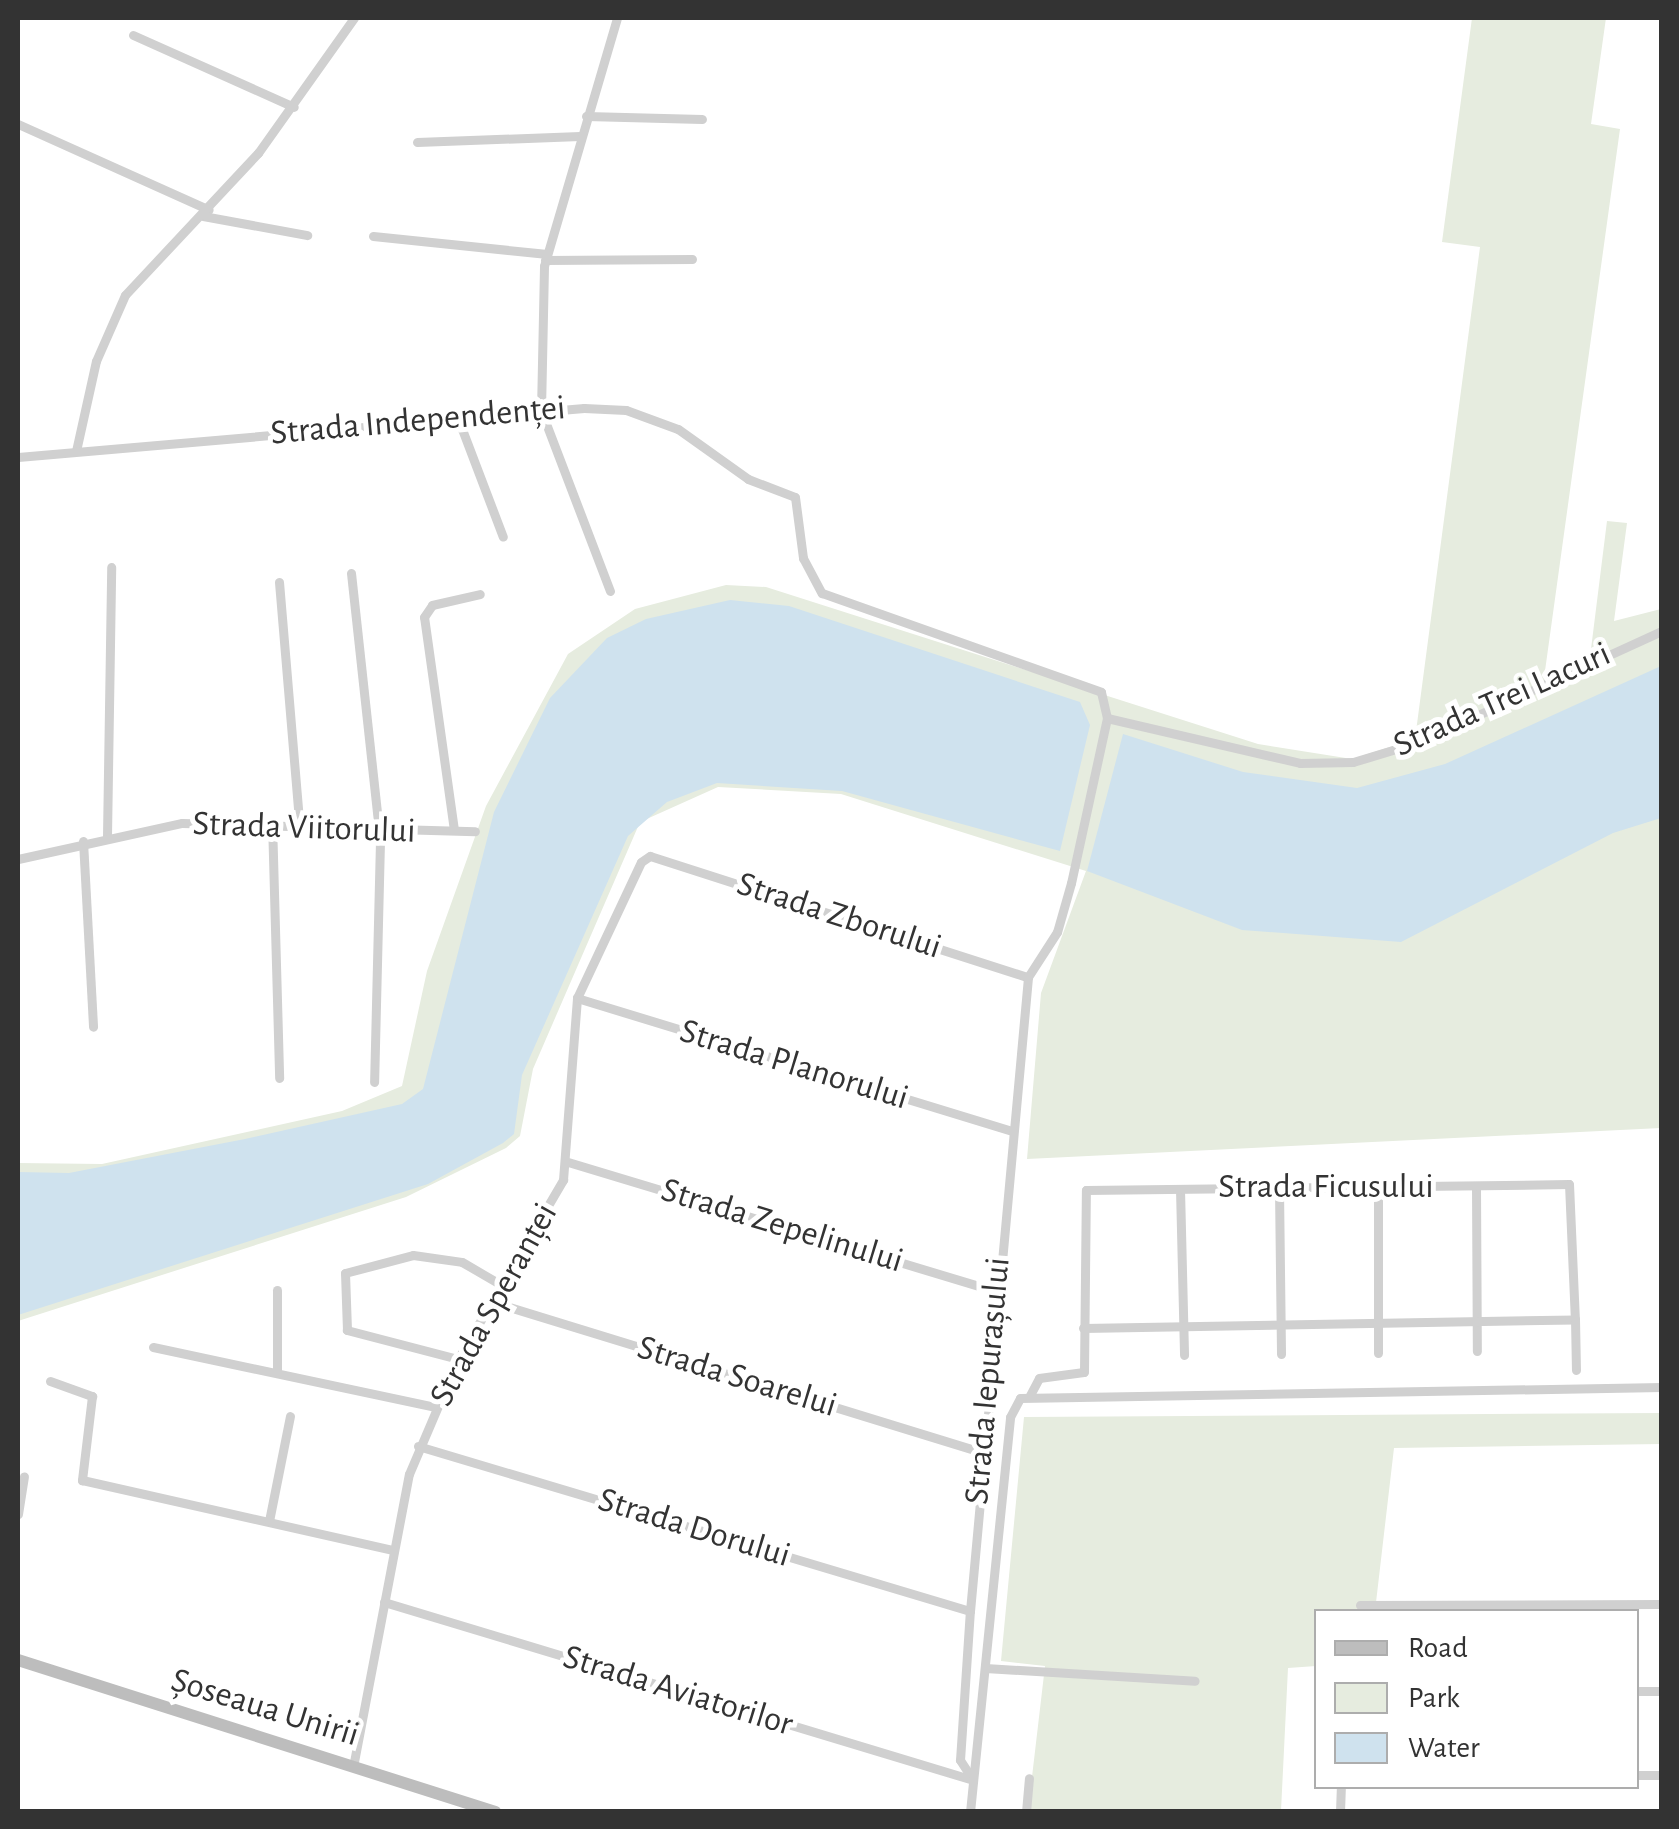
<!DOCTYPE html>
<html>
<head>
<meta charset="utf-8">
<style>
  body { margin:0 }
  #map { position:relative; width:1679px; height:1829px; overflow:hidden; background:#fff; font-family:"Alegreya Sans",sans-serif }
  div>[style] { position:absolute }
  .green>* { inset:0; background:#e6ecdf }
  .water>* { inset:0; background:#cfe2ee }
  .street>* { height:9px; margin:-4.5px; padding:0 4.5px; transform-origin:4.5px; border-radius:4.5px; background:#d0d0d0 }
  .secondary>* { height:12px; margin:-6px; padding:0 6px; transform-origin:6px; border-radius:6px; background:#bdbdbd }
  span { translate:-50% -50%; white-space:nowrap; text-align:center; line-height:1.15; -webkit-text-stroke:10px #fff; paint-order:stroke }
  .street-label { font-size:35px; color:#333 }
  .frame { position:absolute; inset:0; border:20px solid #333; pointer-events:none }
  .legend { position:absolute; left:1314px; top:1609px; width:325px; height:180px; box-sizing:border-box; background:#fff; border:2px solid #adadad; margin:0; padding:12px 18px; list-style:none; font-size:30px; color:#333 }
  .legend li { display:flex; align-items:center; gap:20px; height:50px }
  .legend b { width:50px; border:2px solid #adadad }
</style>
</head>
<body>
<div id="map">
  <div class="green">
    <i style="clip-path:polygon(1472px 18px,1606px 18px,1591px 124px,1620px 129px,1545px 671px,1590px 657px,1607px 521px,1627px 523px,1614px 621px,1661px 609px,1661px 1128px,1027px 1159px,1041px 993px,1086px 871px,841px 794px,718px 787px,640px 822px,533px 1069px,520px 1136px,506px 1148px,406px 1197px,18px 1321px,18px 1163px,102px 1164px,342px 1111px,402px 1086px,427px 971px,486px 806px,568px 654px,635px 609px,726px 585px,766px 587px,1258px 744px,1352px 759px,1415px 739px,1480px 247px,1442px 242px)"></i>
    <i style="clip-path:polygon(1661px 1413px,1661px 1444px,1394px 1448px,1375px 1611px,1316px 1612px,1316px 1666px,1288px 1668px,1281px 1811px,1028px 1811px,1045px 1666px,1001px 1661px,1024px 1417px)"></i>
  </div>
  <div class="water">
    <i style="clip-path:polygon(730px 600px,789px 606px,1080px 702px,1090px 725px,1060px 851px,842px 791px,717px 783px,667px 802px,628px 836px,522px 1075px,514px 1134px,503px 1143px,428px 1184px,18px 1315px,18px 1172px,69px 1173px,245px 1139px,402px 1104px,423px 1089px,494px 812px,550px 698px,607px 638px,646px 619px)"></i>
    <i style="clip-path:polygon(1661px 666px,1661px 818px,1613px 833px,1401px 942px,1242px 930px,1087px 871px,1123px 734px,1243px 772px,1357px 788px,1445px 764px)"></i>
  </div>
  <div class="street">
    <i style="left:133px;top:35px;width:176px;rotate:24.1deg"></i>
    <i style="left:586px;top:116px;width:116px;rotate:1.5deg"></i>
    <i style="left:18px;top:124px;width:209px;rotate:24.2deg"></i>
    <i style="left:417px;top:142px;width:163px;rotate:-2.1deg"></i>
    <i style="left:203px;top:216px;width:106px;rotate:10.4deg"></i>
    <i style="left:373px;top:236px;width:175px;rotate:5.9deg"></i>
    <i style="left:545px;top:260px;width:147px;rotate:-0.4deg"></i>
    <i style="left:457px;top:416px;width:129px;rotate:69.2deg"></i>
    <i style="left:76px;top:451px;width:92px;rotate:-77.5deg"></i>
    <i style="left:96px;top:361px;width:72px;rotate:-66.3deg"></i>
    <i style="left:125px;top:295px;width:195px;rotate:-46.9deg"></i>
    <i style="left:258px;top:153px;width:166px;rotate:-54.6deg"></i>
    <i style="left:18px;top:457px;width:568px;rotate:-4.95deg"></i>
    <i style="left:584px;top:408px;width:42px;rotate:2.7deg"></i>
    <i style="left:626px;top:410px;width:55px;rotate:20.1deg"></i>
    <i style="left:678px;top:429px;width:86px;rotate:35.5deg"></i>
    <i style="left:748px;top:479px;width:50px;rotate:21deg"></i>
    <i style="left:795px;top:497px;width:62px;rotate:82.5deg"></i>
    <i style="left:803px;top:558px;width:40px;rotate:62deg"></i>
    <i style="left:822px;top:593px;width:296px;rotate:19.5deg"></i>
    <i style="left:1101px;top:692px;width:27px;rotate:77deg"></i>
    <i style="left:1107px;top:718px;width:169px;rotate:102.3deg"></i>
    <i style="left:1071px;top:883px;width:51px;rotate:105.9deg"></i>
    <i style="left:1057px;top:932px;width:54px;rotate:122.8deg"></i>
    <i style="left:351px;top:573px;width:270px;rotate:83.8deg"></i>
    <i style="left:380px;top:841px;width:241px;rotate:91.4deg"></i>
    <i style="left:279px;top:582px;width:240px;rotate:85.2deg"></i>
    <i style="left:610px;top:591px;width:194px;rotate:-110.9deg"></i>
    <i style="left:541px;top:410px;width:144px;rotate:-88.8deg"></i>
    <i style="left:544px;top:266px;width:259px;rotate:-73.6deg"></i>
    <i style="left:1107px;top:718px;width:198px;rotate:13.1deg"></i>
    <i style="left:1300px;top:763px;width:53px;rotate:-1.1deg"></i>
    <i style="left:1353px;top:762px;width:69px;rotate:-16.9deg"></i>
    <i style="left:1419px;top:742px;width:267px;rotate:-24.6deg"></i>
    <i style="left:272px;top:821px;width:257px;rotate:88.4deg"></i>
    <i style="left:454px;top:830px;width:215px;rotate:-98deg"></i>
    <i style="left:424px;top:617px;width:14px;rotate:-56deg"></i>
    <i style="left:432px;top:605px;width:49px;rotate:-12.9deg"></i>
    <i style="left:107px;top:836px;width:269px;rotate:-89.1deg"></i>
    <i style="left:83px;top:841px;width:186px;rotate:86.9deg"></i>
    <i style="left:18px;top:859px;width:168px;rotate:-12.4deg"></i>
    <i style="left:182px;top:823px;width:293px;rotate:1.6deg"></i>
    <i style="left:577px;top:998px;width:454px;rotate:17deg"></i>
    <i style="left:568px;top:1162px;width:446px;rotate:16.8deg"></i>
    <i style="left:1476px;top:1186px;width:165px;rotate:89.7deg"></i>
    <i style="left:1180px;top:1189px;width:166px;rotate:88.6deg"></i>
    <i style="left:1279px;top:1189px;width:165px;rotate:89.3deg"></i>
    <i style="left:493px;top:1302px;width:511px;rotate:17.09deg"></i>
    <i style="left:1083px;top:1328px;width:492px;rotate:-1deg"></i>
    <i style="left:1575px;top:1319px;width:51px;rotate:88.9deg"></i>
    <i style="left:153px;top:1347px;width:288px;rotate:12deg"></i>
    <i style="left:1378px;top:1353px;width:165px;rotate:-90deg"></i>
    <i style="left:458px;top:1359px;width:115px;rotate:-165.4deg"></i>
    <i style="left:347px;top:1330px;width:57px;rotate:-92deg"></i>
    <i style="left:345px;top:1273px;width:70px;rotate:-14.8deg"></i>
    <i style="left:413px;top:1255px;width:49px;rotate:8.1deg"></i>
    <i style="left:462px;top:1262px;width:48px;rotate:30.3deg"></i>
    <i style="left:277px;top:1373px;width:83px;rotate:-90deg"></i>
    <i style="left:50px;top:1381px;width:45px;rotate:19.7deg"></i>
    <i style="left:92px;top:1396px;width:85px;rotate:96.8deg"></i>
    <i style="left:82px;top:1480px;width:319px;rotate:12.7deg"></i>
    <i style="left:1029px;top:1397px;width:21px;rotate:-62deg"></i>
    <i style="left:1039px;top:1378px;width:45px;rotate:-7.6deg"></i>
    <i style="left:1084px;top:1372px;width:182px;rotate:-89.4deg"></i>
    <i style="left:1086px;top:1190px;width:483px;rotate:-0.7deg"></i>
    <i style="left:1569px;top:1184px;width:135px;rotate:87.5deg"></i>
    <i style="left:418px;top:1446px;width:576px;rotate:16.64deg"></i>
    <i style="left:18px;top:1514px;width:38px;rotate:-81deg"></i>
    <i style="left:269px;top:1521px;width:107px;rotate:-78.7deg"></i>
    <i style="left:384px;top:1602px;width:612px;rotate:16.81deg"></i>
    <i style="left:1360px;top:1605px;width:302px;rotate:-0.2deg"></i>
    <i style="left:985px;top:1668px;width:210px;rotate:3.5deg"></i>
    <i style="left:1636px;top:1691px;width:26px"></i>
    <i style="left:353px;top:1767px;width:298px;rotate:-79.2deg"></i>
    <i style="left:409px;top:1474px;width:125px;rotate:-66.9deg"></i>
    <i style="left:458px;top:1359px;width:208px;rotate:-59.6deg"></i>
    <i style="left:563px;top:1180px;width:183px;rotate:-85.6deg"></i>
    <i style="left:577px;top:998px;width:150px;rotate:-64.8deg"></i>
    <i style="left:641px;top:862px;width:11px;rotate:-34deg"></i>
    <i style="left:650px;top:856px;width:397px;rotate:17.8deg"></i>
    <i style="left:1636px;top:1775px;width:26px"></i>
    <i style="left:973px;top:1780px;width:24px;rotate:-123deg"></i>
    <i style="left:960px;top:1760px;width:149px;rotate:-86.2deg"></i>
    <i style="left:970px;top:1611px;width:637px;rotate:-84.77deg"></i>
    <i style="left:970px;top:1812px;width:397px;rotate:-84.2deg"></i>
    <i style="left:1010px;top:1417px;width:21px;rotate:-62deg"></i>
    <i style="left:1020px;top:1398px;width:642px;rotate:-0.98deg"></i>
    <i style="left:1026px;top:1812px;width:34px;rotate:-85deg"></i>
    <i style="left:1340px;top:1812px;width:26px;rotate:-88deg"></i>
  </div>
  <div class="secondary">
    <i style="left:18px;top:1660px;width:501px;rotate:17.67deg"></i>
  </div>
  <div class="street-label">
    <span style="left:418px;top:421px;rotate:-5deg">Strada Independenței</span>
    <span style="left:1502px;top:700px;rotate:-24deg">Strada Trei Lacuri</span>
    <span style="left:304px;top:828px;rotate:2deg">Strada Viitorului</span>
    <span style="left:839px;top:916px;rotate:18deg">Strada Zborului</span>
    <span style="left:794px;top:1065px;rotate:17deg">Strada Planorului</span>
    <span style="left:1326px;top:1187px">Strada Ficusului</span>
    <span style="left:782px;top:1226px;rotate:17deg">Strada Zepelinului</span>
    <span style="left:494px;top:1305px;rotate:-61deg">Strada Speranței</span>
    <span style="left:737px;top:1377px;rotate:17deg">Strada Soarelui</span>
    <span style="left:988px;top:1381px;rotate:-85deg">Strada Iepurașului</span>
    <span style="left:694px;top:1528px;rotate:17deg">Strada Dorului</span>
    <span style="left:678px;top:1691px;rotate:17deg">Strada Aviatorilor</span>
    <span style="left:265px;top:1708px;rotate:17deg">Șoseaua Unirii</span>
  </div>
  <div class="frame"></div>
  <ul class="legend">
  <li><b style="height:12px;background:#bdbdbd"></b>Road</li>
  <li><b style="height:28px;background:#e6ecdf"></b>Park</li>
  <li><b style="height:28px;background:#cfe2ee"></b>Water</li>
  </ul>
</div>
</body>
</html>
